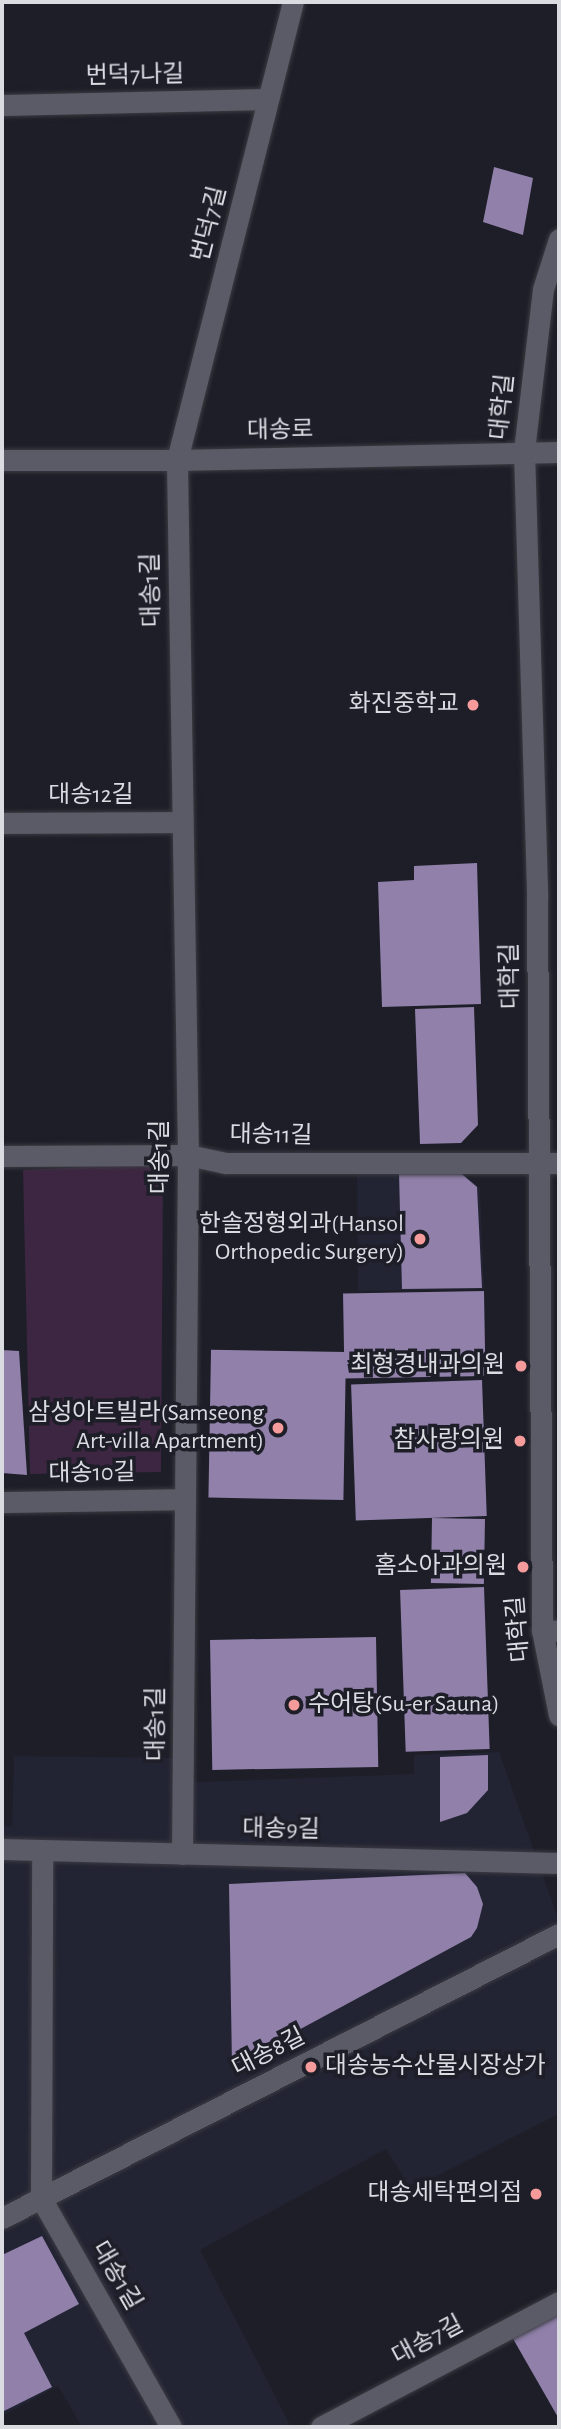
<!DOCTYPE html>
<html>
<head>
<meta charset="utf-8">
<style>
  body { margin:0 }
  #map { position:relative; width:561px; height:2429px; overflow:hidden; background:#1d1e27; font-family:"Alegreya Sans","Noto Sans KR",sans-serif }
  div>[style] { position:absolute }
  .built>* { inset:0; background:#232433 }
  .green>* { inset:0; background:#3d2641 }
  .building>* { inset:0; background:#9080aa; transform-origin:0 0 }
  .roads { filter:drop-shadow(0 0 2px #3b3b42) drop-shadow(0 0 2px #3b3b42) }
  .pedestrian>* { height:21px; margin:-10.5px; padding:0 10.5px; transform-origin:10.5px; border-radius:10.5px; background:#5a5b66 }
  .minor>* { height:21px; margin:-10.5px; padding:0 10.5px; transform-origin:10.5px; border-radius:10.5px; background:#5a5b66 }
  .tertiary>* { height:21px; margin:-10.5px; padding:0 10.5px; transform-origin:10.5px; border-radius:10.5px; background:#5a5b66 }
  .dots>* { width:19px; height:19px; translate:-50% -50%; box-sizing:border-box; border:4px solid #1d1e27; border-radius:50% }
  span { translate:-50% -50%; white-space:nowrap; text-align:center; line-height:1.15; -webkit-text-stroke:7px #1d1e27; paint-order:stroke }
  .street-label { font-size:24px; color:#dbdbe2 }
  .poi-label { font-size:24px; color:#dbdbe2 }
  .right { translate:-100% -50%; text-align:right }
  .left { translate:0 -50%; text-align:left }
  .frame { position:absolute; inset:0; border:4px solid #dbdbe2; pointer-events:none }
</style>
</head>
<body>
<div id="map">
  <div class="built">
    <i style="clip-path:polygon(457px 1168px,480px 1188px,484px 1289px,358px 1291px,357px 1174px)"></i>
    <i style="clip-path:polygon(499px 1752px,559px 1921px,559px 2114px,411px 2189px,386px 2149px,200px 2250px,291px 2427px,82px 2427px,58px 2386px,2px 2416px,2px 1863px,4px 1826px,12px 1826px,14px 1756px,175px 1758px,174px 1783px,414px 1774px,414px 1755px)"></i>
  </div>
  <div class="green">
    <i style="clip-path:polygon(146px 1164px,163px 1180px,161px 1472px,30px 1474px,23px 1170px)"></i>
  </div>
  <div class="building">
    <i style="clip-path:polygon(494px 167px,533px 178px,523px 235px,483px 222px)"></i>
    <i style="clip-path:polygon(477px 863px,481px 1004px,382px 1007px,378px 882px,414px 880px,414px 866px)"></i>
    <i style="clip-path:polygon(474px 1007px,478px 1125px,461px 1143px,420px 1144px,415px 1009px)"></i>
    <i style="clip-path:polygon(457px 1170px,477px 1187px,482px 1288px,402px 1289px,399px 1173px)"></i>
    <i style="left:484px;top:1291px;width:85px;height:141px;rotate:89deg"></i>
    <i style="clip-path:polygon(2px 1350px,19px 1351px,27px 1475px,2px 1473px)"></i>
    <i style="left:346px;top:1352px;width:148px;height:135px;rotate:91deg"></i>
    <i style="left:482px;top:1380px;width:136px;height:131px;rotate:88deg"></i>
    <i style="left:432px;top:1518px;width:53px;height:65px;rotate:1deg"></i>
    <i style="left:484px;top:1587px;width:162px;height:84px;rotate:88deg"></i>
    <i style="left:376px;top:1637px;width:130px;height:166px;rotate:89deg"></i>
    <i style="clip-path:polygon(488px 1755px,488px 1790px,467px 1813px,440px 1822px,440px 1757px)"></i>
    <i style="clip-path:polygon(465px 1873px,477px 1887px,483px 1904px,477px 1928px,471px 1937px,232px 2066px,229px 1884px)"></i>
    <i style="clip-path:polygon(42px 2236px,79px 2304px,24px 2333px,52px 2387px,2px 2412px,2px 2255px)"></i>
    <i style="clip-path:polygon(559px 2311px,559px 2419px,512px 2337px)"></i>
  </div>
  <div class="roads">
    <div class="pedestrian">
      <i style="left:2px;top:2218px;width:625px;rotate:-27.02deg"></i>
      <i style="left:171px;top:2427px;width:263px;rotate:-119.6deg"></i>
      <i style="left:41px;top:2198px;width:348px;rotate:-89.8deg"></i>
      <i style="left:42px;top:1850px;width:517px;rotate:1.44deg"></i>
    </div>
    <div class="minor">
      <i style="left:2px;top:105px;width:266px;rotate:-1.3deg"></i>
      <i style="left:2px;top:823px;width:179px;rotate:-0.3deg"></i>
      <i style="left:2px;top:1156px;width:186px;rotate:-0.3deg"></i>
      <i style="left:188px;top:1155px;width:39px;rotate:12deg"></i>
      <i style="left:226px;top:1163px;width:333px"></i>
      <i style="left:2px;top:1502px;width:181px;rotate:-0.9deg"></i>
      <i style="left:542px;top:1630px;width:17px;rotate:3deg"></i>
      <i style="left:2px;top:1849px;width:40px;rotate:1.4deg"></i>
      <i style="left:182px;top:1854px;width:699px;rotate:-89.51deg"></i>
      <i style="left:188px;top:1155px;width:695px;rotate:-90.91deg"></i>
      <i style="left:177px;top:460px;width:472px;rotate:-75.8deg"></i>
      <i style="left:321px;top:2427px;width:269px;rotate:-27.7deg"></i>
    </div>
    <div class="tertiary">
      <i style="left:559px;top:239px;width:52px;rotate:107.7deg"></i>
      <i style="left:543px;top:289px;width:163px;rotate:96.7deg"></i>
      <i style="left:524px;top:451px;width:446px;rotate:88.3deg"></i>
      <i style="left:537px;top:897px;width:733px;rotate:89.61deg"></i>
      <i style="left:542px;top:1630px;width:87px;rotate:78.7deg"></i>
      <i style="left:2px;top:460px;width:175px"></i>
      <i style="left:177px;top:460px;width:382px;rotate:-1.2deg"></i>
    </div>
  </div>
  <div class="dots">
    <i style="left:473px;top:705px;background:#f59b9c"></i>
    <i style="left:420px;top:1239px;background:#f59b9c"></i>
    <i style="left:521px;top:1366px;background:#f59b9c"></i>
    <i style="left:278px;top:1428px;background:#f59b9c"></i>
    <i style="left:520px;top:1441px;background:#f59b9c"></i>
    <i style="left:523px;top:1567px;background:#f59b9c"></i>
    <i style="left:294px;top:1705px;background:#f59b9c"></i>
    <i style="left:311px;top:2067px;background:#f59b9c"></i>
    <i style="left:536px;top:2194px;background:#f59b9c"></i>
  </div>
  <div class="street-label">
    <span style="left:135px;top:76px;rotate:-1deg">번덕7나길</span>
    <span style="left:210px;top:224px;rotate:-76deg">번덕7길</span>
    <span style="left:503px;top:407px;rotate:-84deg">대학길</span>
    <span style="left:280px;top:431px;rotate:-1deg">대송로</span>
    <span style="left:152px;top:590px;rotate:-91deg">대송1길</span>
    <span style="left:91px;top:796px">대송12길</span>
    <span style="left:511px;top:976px;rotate:-91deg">대학길</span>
    <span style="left:271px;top:1136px;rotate:1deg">대송11길</span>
    <span style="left:161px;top:1157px;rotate:-90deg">대송1길</span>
    <span style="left:92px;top:1474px;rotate:-1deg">대송10길</span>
    <span style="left:519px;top:1629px;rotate:-95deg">대학길</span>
    <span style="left:157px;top:1724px;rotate:-90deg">대송1길</span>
    <span style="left:281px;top:1830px;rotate:1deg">대송9길</span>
    <span style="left:269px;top:2053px;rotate:-27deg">대송8길</span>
    <span style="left:116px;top:2276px;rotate:60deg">대송1길</span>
    <span style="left:428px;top:2341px;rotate:-28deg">대송7길</span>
  </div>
  <div class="poi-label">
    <span class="right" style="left:459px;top:705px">화진중학교</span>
    <span class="right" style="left:404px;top:1239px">한솔정형외과(Hansol<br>Orthopedic Surgery)</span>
    <span class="right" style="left:505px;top:1366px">최형경내과의원</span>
    <span class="right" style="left:264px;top:1428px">삼성아트빌라(Samseong<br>Art-villa Apartment)</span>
    <span class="right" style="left:504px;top:1441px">참사랑의원</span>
    <span class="right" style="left:507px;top:1567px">홈소아과의원</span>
    <span class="left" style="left:308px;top:1705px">수어탕(Su-er Sauna)</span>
    <span class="left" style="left:325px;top:2067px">대송농수산물시장상가</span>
    <span class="right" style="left:522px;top:2194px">대송세탁편의점</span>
  </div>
  <div class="frame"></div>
</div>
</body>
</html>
